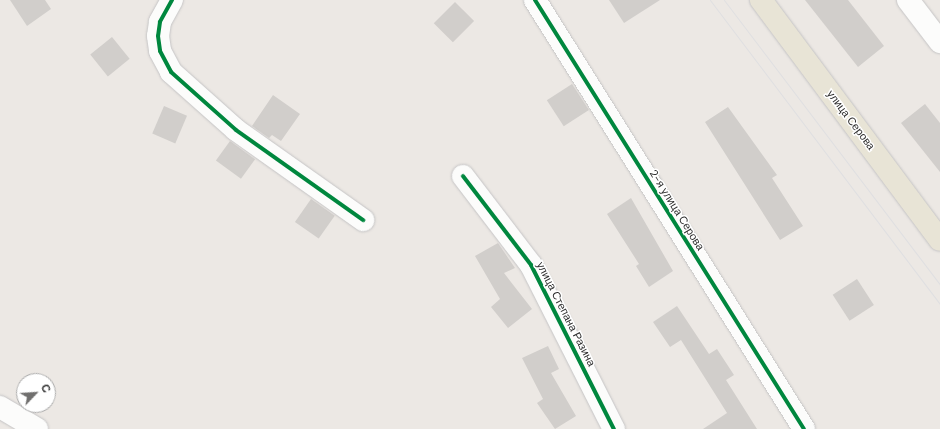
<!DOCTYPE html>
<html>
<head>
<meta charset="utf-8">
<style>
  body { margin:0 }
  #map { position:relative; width:940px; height:429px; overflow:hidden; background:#ece8e4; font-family:"DM Sans",sans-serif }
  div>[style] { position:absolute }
  .building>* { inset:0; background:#d1cecb; transform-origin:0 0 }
  .roads { filter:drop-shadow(0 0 1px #c5c4c5) drop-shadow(0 0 1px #c5c4c5) }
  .minor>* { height:22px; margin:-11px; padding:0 11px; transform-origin:11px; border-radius:11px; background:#fcfcfb }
  .major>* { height:22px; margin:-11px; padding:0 11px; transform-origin:11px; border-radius:11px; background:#e8e4d6 }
  .tram>* { height:1px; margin:-0.5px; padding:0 0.5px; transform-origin:0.5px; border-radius:0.5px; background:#dfdfe1 }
  .cycleway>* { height:4px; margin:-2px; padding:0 2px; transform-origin:2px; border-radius:2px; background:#00873e }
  span { translate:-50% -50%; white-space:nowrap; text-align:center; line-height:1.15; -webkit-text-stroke:3px #fff; paint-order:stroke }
  .street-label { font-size:11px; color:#2e2e2e }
  .north { position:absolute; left:16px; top:373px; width:40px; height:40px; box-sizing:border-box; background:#fff; border:1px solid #ababab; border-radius:50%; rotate:65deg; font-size:11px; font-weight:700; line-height:16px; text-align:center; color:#2e2e2e }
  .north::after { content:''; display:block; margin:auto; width:14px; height:18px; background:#706f6e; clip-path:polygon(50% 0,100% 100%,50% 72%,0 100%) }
</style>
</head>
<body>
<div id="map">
  <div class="building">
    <i style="clip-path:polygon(10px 0,45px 0,51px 9px,27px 26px)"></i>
    <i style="clip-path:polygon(609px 0,660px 0,624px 23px)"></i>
    <i style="clip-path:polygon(805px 0,848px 0,884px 46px,858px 67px)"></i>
    <i style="left:455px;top:2px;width:27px;height:30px;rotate:45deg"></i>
    <i style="left:112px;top:37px;width:28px;height:28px;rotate:51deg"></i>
    <i style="left:572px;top:84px;width:31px;height:30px;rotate:57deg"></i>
    <i style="clip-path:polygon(273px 95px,300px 114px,281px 141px,272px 135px,269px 138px,252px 126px)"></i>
    <i style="clip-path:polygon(925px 104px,940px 123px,940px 172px,901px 123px)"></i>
    <i style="left:164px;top:106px;width:25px;height:30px;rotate:23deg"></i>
    <i style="clip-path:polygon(728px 107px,777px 175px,772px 178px,803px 226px,780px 240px,705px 122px)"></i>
    <i style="left:230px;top:141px;width:31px;height:24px;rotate:36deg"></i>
    <i style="clip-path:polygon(631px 198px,673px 271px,649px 287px,636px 266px,639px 264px,607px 214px)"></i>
    <i style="left:311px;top:199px;width:29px;height:28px;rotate:35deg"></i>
    <i style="clip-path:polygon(498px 243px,515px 268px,504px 273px,532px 309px,508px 328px,491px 307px,500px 299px,475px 256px)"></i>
    <i style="left:857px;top:279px;width:31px;height:29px;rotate:57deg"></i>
    <i style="clip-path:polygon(677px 306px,709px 354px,717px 349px,734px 375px,726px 380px,757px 429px,703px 429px,727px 413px,681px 340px,670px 347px,653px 322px)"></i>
    <i style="clip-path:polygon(548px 346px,559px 369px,551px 373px,576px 416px,555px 429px,537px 403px,543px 399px,522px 358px)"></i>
  </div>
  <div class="roads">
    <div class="minor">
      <i style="left:172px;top:0;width:25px;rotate:119deg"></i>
      <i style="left:160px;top:22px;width:14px;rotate:98deg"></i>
      <i style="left:158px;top:36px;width:15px;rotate:82deg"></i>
      <i style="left:160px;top:51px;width:24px;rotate:62deg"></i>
      <i style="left:171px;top:72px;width:87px;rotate:41.7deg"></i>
      <i style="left:236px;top:130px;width:156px;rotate:35.3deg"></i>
      <i style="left:535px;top:0;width:506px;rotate:57.91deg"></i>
      <i style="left:908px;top:0;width:53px;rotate:52.7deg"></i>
      <i style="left:463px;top:176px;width:112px;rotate:52.6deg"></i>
      <i style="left:531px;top:265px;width:184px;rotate:63.2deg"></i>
      <i style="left:0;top:407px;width:43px;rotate:30.7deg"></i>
    </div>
    <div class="major">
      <i style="left:761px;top:0;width:299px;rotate:53.3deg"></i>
    </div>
  </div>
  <div class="tram">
    <i style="left:710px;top:0;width:381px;rotate:52.9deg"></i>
    <i style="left:724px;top:0;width:358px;rotate:52.8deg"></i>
  </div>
  <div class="cycleway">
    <i style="left:172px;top:0;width:25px;rotate:119deg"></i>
    <i style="left:160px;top:22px;width:14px;rotate:98deg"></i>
    <i style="left:158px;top:36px;width:15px;rotate:82deg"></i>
    <i style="left:160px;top:51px;width:24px;rotate:62deg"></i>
    <i style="left:171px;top:72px;width:87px;rotate:41.7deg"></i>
    <i style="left:236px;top:130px;width:156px;rotate:35.3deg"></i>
    <i style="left:535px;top:0;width:506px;rotate:57.91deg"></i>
    <i style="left:463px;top:176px;width:112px;rotate:52.6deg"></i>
    <i style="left:531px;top:265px;width:184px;rotate:63.2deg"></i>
  </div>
  <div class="street-label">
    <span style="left:851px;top:120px;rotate:53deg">улица Серова</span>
    <span style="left:677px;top:210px;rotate:58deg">2-я улица Серова</span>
    <span style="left:566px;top:314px;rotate:63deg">улица Степана Разина</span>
  </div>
  <div class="north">С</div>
</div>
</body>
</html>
